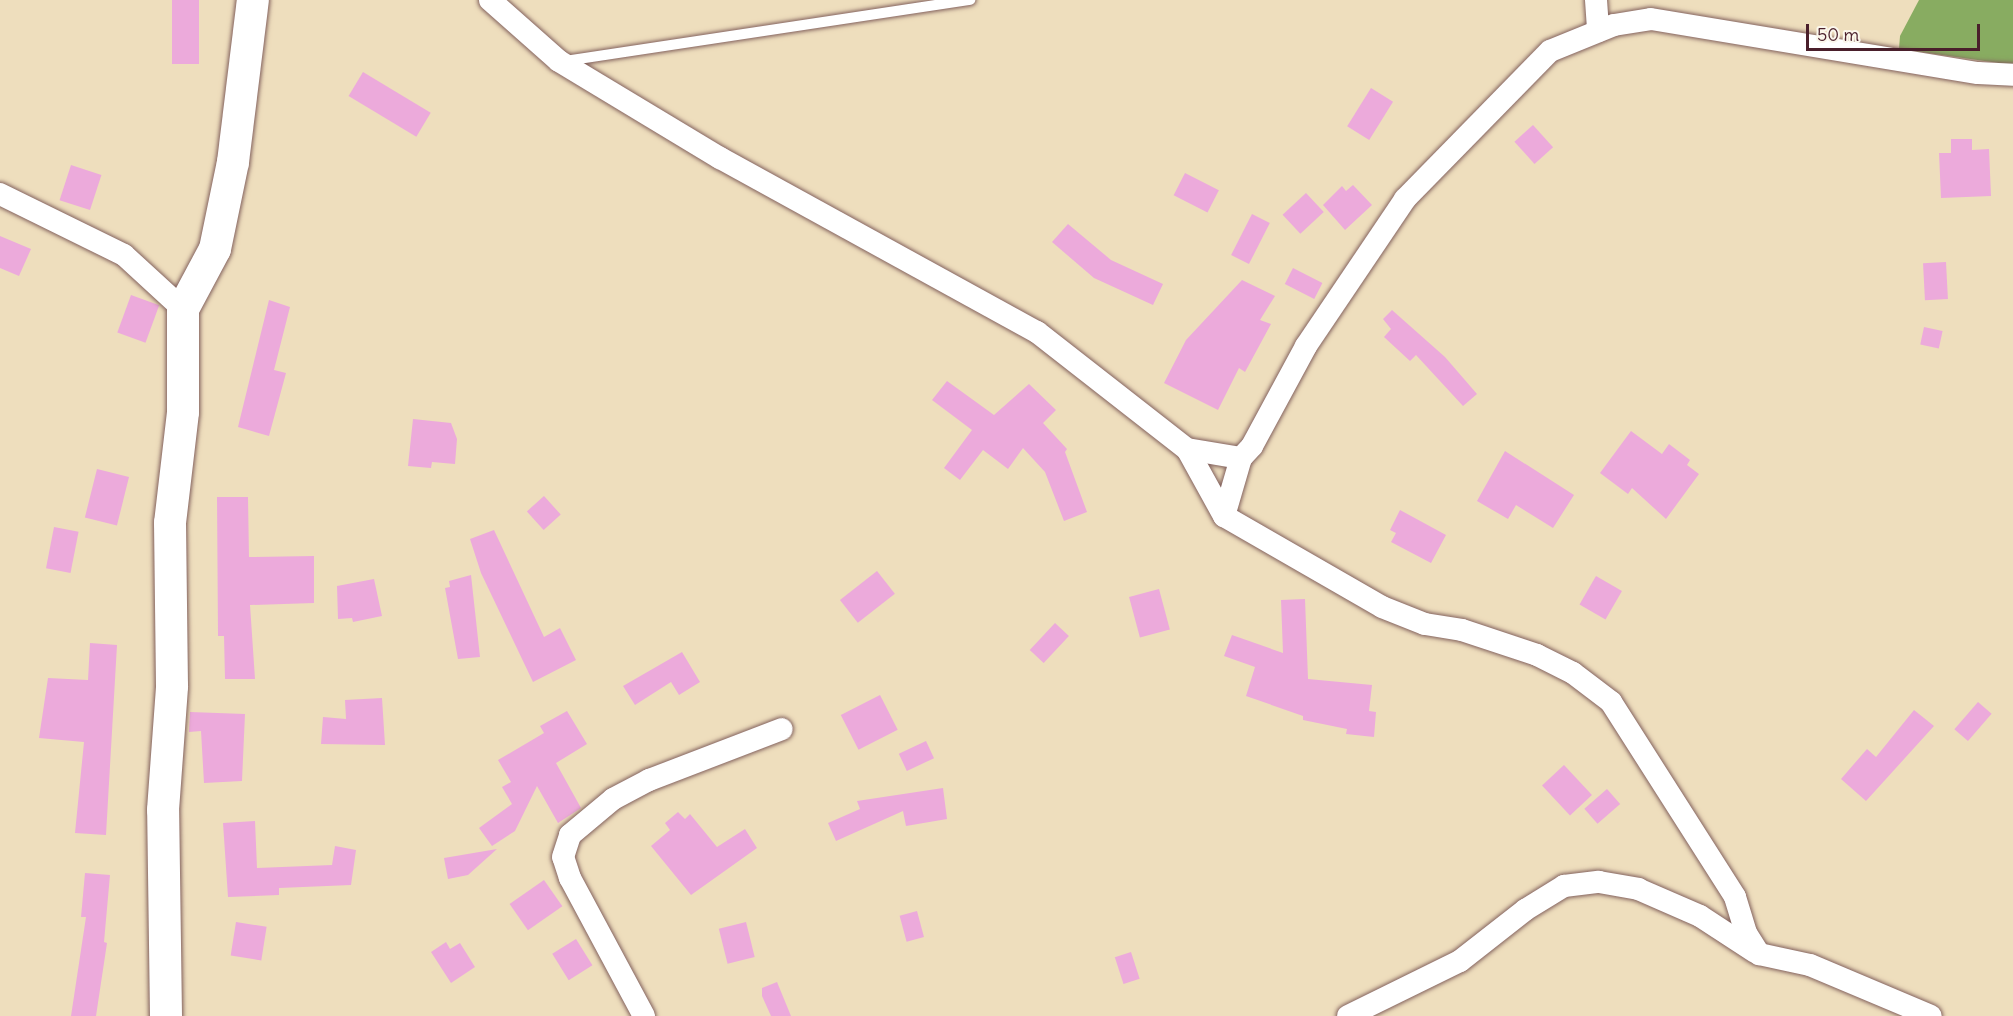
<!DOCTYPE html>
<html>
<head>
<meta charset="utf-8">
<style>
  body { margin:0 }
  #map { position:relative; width:2013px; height:1016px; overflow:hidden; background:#eedebd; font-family:Delius,sans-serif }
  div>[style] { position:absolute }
  .forest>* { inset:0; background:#88ac61 }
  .building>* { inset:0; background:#ecaadb; transform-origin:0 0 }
  .roads { filter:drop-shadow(0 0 2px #83625e) drop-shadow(0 0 2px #83625e) }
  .service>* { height:10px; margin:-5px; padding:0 5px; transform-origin:5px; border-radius:5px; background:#fff }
  .minor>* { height:22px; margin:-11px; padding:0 11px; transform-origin:11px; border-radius:11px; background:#fff }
  .secondary>* { height:32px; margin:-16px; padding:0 16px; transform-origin:16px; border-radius:16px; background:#fff }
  span { translate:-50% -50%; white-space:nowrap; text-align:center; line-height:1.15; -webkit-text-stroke:4.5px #fbf7ec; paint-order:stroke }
  .scale { position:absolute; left:1806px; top:24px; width:174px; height:27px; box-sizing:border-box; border:3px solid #4a1f2b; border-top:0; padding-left:8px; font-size:18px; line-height:21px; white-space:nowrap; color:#4a1f2b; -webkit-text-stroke:4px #fbf7ec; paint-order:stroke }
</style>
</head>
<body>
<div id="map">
  <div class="forest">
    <i style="clip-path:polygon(1919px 0,2013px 0,2013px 65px,1899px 49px,1900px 36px)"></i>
  </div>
  <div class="building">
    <i style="left:172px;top:0;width:27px;height:64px"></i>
    <i style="left:363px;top:72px;width:79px;height:28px;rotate:31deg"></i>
    <i style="left:1371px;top:88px;width:26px;height:45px;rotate:32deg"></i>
    <i style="left:1533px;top:125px;width:30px;height:25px;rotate:48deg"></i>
    <i style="clip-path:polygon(1951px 139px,1972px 139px,1972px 150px,1989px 149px,1991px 196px,1941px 198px,1939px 153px,1951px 153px)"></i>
    <i style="left:71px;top:165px;width:32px;height:37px;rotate:18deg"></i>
    <i style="left:1185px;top:173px;width:38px;height:25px;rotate:27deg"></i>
    <i style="clip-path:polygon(1353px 185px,1372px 205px,1345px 230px,1323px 205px,1342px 186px,1346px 191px)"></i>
    <i style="left:1306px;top:193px;width:26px;height:32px;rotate:47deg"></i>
    <i style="left:1252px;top:214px;width:20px;height:46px;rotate:27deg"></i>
    <i style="clip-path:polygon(1068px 224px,1111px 260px,1163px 284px,1153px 305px,1094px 278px,1052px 242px)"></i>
    <i style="clip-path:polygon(0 236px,31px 249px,19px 276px,0 268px)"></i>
    <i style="left:1946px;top:262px;width:37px;height:23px;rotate:87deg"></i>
    <i style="left:1293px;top:268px;width:33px;height:18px;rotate:27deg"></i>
    <i style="clip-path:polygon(1242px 280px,1275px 296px,1260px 320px,1271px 324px,1245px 372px,1239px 368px,1218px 410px,1164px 383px,1186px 340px)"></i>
    <i style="left:131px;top:295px;width:30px;height:40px;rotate:20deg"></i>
    <i style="clip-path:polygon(269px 300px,290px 307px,274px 370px,286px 373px,269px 436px,238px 427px)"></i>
    <i style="clip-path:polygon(1392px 310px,1445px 357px,1477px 394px,1463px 406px,1416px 355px,1410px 361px,1384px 337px,1391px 329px,1383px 319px)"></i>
    <i style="left:1924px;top:327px;width:19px;height:18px;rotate:12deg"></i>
    <i style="clip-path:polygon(947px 381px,994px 415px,1029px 384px,1056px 410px,1043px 423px,1067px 449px,1065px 452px,1087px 512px,1064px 521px,1045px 472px,1023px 448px,1008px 469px,983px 450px,960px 480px,944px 468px,972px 430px,932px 400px)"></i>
    <i style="clip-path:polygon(413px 419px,451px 423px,457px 439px,455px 464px,432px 462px,431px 468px,408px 466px)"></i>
    <i style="clip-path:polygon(1631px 431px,1662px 454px,1669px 444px,1690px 460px,1687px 465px,1699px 474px,1666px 519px,1632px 488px,1628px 494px,1600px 473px)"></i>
    <i style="clip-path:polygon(1505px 451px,1574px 495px,1553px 528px,1516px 505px,1508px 519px,1477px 501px)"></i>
    <i style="left:97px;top:469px;width:33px;height:50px;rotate:14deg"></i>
    <i style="left:544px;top:496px;width:25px;height:23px;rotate:48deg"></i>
    <i style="clip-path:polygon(217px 497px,248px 497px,249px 557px,314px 556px,314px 603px,250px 605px,255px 679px,225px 679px,224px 636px,218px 636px)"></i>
    <i style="clip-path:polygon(1400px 510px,1446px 535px,1431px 563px,1391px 542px,1396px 533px,1390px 530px)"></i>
    <i style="left:54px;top:527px;width:25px;height:42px;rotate:11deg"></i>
    <i style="clip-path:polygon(494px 530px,544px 637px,560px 628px,576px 660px,533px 682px,481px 573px,470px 539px)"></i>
    <i style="left:877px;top:571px;width:29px;height:47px;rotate:52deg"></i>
    <i style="clip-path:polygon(471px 575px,480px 657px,458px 659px,445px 588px,450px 587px,449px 581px)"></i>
    <i style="left:1596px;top:576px;width:30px;height:33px;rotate:30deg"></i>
    <i style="clip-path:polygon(374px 579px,382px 616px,353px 622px,352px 618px,338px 619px,337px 586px)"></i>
    <i style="left:1159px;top:589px;width:42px;height:31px;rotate:75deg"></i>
    <i style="clip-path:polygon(1305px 599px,1308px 679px,1372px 685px,1369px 711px,1376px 712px,1374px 737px,1346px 734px,1347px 729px,1303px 720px,1303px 716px,1246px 696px,1255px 667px,1224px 656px,1232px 635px,1283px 653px,1281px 600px)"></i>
    <i style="left:1055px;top:623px;width:19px;height:37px;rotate:43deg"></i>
    <i style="clip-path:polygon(90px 643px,117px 645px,106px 835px,75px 833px,84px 742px,39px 738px,48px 678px,88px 680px)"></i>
    <i style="clip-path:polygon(682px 652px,700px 682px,679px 695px,671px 682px,635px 705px,623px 686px)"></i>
    <i style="left:880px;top:695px;width:39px;height:44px;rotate:63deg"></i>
    <i style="clip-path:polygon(382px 698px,385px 745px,321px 744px,323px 717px,346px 719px,345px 700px)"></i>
    <i style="left:1978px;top:702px;width:18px;height:36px;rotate:41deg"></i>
    <i style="clip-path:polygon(1914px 710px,1934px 726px,1866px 801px,1841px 779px,1867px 749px,1876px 757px)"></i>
    <i style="clip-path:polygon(567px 711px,587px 744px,556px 763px,581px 808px,558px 823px,537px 786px,515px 831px,492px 846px,479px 828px,512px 804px,502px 787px,511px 782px,498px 760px,544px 733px,540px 726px)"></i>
    <i style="clip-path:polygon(190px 712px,245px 714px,242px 781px,204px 783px,201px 731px,189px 732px)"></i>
    <i style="left:926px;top:741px;width:19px;height:30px;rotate:65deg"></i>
    <i style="left:1564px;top:765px;width:41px;height:30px;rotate:47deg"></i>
    <i style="clip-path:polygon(943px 788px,947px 819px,906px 826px,903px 811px,836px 841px,828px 823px,860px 809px,857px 801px)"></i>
    <i style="left:1607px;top:789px;width:20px;height:30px;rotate:49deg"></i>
    <i style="clip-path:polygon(678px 812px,685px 819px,690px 814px,717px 847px,745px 829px,757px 848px,691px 895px,651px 846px,670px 830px,665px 823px)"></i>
    <i style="clip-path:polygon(255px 821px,257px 868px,332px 865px,335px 846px,356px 850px,351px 885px,279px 888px,279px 895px,228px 897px,223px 823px)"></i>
    <i style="clip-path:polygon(497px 849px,468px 875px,448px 879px,444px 858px)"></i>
    <i style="clip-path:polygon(85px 873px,110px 875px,104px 942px,107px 943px,96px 1016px,71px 1016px,86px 917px,81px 917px)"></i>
    <i style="left:544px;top:880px;width:32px;height:42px;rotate:55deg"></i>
    <i style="left:917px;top:911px;width:27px;height:18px;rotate:75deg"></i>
    <i style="left:236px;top:922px;width:31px;height:34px;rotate:9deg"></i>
    <i style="left:746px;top:922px;width:36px;height:28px;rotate:76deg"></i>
    <i style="left:576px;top:939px;width:31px;height:28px;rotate:58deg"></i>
    <i style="clip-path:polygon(446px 942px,450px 949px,460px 943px,475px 967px,451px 983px,431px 952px)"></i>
    <i style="left:1131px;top:952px;width:28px;height:17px;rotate:72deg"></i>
    <i style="clip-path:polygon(777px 982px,791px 1016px,771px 1016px,762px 996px,762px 988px)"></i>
  </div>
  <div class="roads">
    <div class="service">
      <i style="left:565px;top:61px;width:410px;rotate:-8.6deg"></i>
    </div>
    <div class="minor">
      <i style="left:490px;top:0;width:92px;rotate:41.5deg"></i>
      <i style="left:559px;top:61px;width:188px;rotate:31.1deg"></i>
      <i style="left:720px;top:158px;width:362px;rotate:28.8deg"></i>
      <i style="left:1037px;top:332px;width:190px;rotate:38deg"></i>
      <i style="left:1187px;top:449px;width:55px;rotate:9.5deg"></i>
      <i style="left:1241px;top:458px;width:16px;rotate:-47deg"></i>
      <i style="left:1252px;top:446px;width:114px;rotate:-61.6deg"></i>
      <i style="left:1306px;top:346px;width:177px;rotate:-56deg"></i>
      <i style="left:1405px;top:199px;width:207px;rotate:-45.6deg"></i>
      <i style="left:1550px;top:51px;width:69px;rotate:-22.1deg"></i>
      <i style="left:1614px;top:25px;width:37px;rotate:-9deg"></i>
      <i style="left:1651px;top:19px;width:331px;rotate:9.4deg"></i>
      <i style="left:1978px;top:73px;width:35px;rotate:3deg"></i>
      <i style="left:1596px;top:0;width:31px;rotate:86deg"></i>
      <i style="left:0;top:194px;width:138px;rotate:26.2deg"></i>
      <i style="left:124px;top:255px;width:80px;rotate:42.5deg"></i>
      <i style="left:1187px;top:449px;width:77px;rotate:61.1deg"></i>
      <i style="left:1241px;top:458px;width:60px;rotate:106.3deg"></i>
      <i style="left:1224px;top:516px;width:182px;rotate:29.9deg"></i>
      <i style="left:1382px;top:607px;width:46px;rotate:21.6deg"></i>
      <i style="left:1425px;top:624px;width:37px;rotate:9deg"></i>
      <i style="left:1462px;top:630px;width:79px;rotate:18.4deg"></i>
      <i style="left:1537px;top:655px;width:40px;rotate:26.6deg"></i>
      <i style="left:1573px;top:673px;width:48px;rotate:37.3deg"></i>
      <i style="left:1611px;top:702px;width:231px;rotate:57.5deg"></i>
      <i style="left:1735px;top:897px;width:38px;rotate:73deg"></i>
      <i style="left:1746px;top:933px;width:25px;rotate:58deg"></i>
      <i style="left:1759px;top:954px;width:52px;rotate:12.2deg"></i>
      <i style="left:1810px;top:965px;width:131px;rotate:22.9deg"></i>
      <i style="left:644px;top:1016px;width:157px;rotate:-118.2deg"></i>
      <i style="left:570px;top:878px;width:22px;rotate:-108deg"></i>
      <i style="left:563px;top:857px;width:23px;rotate:-72deg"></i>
      <i style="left:570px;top:835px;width:56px;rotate:-39.9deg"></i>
      <i style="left:613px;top:799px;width:41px;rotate:-27.8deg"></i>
      <i style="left:649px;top:780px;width:142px;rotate:-21deg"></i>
      <i style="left:1348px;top:1016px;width:125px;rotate:-26.2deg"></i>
      <i style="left:1460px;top:961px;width:83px;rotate:-38.1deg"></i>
      <i style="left:1525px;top:910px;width:46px;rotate:-31.6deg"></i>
      <i style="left:1564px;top:886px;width:35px;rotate:-7deg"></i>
      <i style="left:1599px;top:882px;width:40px;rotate:10deg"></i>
      <i style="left:1638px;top:889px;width:68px;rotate:23.5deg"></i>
      <i style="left:1700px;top:916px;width:66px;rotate:33.2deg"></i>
    </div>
    <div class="secondary">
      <i style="left:166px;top:1016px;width:206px;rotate:-90.8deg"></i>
      <i style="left:163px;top:810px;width:124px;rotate:-85.8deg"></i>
      <i style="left:172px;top:686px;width:163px;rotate:-90.7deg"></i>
      <i style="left:170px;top:523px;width:112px;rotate:-83.3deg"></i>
      <i style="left:183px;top:412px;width:103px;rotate:-90deg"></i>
      <i style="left:183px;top:309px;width:68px;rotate:-61.9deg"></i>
      <i style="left:215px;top:249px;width:89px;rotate:-78.3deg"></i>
      <i style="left:233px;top:162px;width:163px;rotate:-83deg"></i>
    </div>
  </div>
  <div class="scale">50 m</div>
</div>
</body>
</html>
